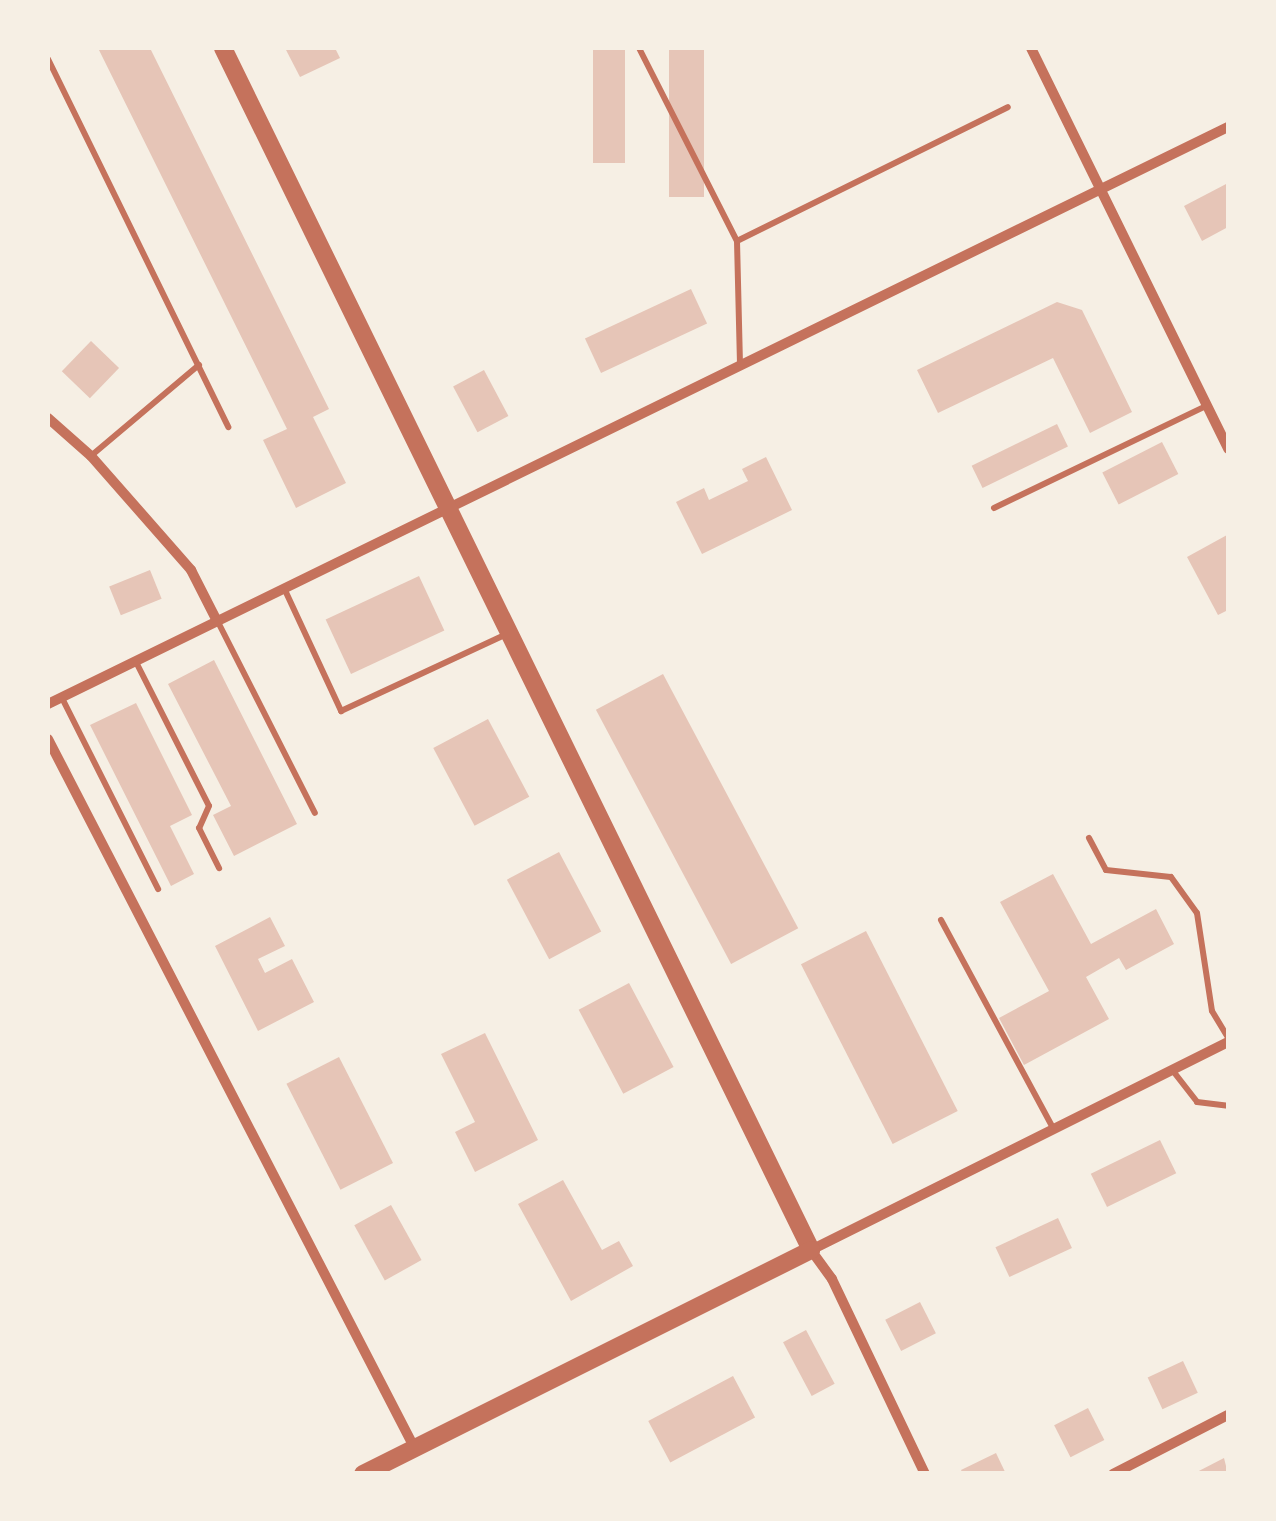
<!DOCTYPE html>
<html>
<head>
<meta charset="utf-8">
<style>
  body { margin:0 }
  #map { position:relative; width:1276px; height:1521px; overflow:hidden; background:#f6efe4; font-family:Lato,sans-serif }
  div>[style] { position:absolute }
  .building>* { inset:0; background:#e6c5b7; transform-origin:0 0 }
  .service>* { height:6px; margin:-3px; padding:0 3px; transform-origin:3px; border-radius:3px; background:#c5725c }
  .minor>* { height:10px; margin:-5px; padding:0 5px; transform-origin:5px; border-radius:5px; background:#c5725c }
  .tertiary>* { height:18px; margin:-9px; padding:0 9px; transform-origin:9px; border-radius:9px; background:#c5725c }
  span { translate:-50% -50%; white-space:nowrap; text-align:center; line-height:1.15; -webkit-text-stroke:10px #f6efe4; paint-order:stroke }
  .frame { position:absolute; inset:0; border:50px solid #f6efe4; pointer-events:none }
</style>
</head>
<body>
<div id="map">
  <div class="building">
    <i style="clip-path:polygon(98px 48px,150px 48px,329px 409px,313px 417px,346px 483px,296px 508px,263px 440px,287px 429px)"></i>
    <i style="clip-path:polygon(285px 48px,335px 48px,340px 58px,300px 77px)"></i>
    <i style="left:593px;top:48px;width:32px;height:115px"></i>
    <i style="left:669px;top:48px;width:35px;height:149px"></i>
    <i style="clip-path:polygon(1228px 183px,1228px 227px,1202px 241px,1184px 206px)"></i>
    <i style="left:691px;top:289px;width:38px;height:117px;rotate:65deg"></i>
    <i style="clip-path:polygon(1057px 302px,1082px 310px,1132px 412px,1090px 433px,1053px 358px,938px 413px,917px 370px)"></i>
    <i style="left:91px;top:341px;width:39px;height:42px;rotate:44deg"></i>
    <i style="left:484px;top:370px;width:52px;height:35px;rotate:62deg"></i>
    <i style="left:1057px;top:424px;width:25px;height:95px;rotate:64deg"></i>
    <i style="left:1162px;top:442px;width:36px;height:67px;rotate:63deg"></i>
    <i style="clip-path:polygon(766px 457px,792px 510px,702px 554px,676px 502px,704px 488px,709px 500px,748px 481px,742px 469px)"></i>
    <i style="clip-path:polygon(1227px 535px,1228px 610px,1218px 615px,1187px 557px)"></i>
    <i style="left:150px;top:570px;width:31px;height:44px;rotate:68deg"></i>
    <i style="left:419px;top:576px;width:60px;height:103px;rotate:65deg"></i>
    <i style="clip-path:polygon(214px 660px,297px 824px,234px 856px,213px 815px,231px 806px,168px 684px)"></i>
    <i style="left:663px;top:674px;width:288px;height:76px;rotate:62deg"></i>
    <i style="clip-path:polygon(136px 703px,192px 815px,170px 826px,194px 874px,171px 886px,90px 725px)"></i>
    <i style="left:488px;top:719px;width:88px;height:62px;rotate:62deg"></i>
    <i style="left:559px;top:852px;width:90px;height:59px;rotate:62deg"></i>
    <i style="clip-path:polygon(1053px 874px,1091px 944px,1156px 909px,1174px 944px,1126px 970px,1119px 958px,1086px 977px,1109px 1019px,1024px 1065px,999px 1018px,1049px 991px,1000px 902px)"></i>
    <i style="clip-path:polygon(270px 917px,285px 946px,258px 959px,265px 973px,292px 959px,314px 1002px,258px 1031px,215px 946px)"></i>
    <i style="left:866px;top:931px;width:202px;height:73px;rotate:63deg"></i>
    <i style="left:629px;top:983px;width:95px;height:57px;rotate:62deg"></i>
    <i style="clip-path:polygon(485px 1033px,538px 1140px,475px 1172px,455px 1132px,475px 1122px,441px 1054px)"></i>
    <i style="left:339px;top:1057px;width:119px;height:59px;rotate:63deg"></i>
    <i style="left:1160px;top:1140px;width:37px;height:77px;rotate:64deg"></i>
    <i style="clip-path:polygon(563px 1180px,602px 1250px,619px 1241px,633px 1266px,571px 1301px,518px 1204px)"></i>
    <i style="left:391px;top:1205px;width:63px;height:42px;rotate:61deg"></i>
    <i style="left:1058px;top:1218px;width:33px;height:69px;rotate:65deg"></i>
    <i style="left:920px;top:1302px;width:35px;height:39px;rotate:63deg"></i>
    <i style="left:806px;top:1330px;width:61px;height:26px;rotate:62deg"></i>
    <i style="left:1183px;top:1361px;width:35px;height:39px;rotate:65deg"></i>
    <i style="left:733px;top:1376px;width:47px;height:96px;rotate:62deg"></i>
    <i style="left:1088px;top:1408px;width:36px;height:38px;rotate:63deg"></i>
    <i style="clip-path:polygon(996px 1453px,1006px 1474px,963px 1474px,961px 1470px)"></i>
    <i style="clip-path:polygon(1224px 1458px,1228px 1474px,1193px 1474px)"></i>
  </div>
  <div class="service">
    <i style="left:639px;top:48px;width:216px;rotate:63.1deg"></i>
    <i style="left:48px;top:59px;width:410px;rotate:63.9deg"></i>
    <i style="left:740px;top:364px;width:123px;rotate:-91.4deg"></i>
    <i style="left:737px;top:241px;width:302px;rotate:-26.3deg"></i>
    <i style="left:92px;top:455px;width:140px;rotate:-40.1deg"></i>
    <i style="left:994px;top:508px;width:235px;rotate:-25.7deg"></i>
    <i style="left:284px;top:588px;width:136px;rotate:65.1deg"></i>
    <i style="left:341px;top:711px;width:181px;rotate:-24.9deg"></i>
    <i style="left:218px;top:622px;width:214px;rotate:63.1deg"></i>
    <i style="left:136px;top:662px;width:161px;rotate:63.1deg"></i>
    <i style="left:209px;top:806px;width:24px;rotate:114deg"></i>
    <i style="left:199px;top:828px;width:45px;rotate:63.4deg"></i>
    <i style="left:62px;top:698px;width:214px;rotate:63.3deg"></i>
    <i style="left:1089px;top:838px;width:36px;rotate:62deg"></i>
    <i style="left:1106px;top:870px;width:65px;rotate:6.1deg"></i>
    <i style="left:1171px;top:877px;width:44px;rotate:54.2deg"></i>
    <i style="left:1197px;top:913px;width:99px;rotate:81.3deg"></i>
    <i style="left:1212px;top:1011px;width:31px;rotate:59deg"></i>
    <i style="left:941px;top:920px;width:236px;rotate:61.7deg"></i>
    <i style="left:1173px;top:1071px;width:39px;rotate:52deg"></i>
    <i style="left:1197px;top:1102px;width:31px;rotate:7deg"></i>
  </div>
  <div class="minor">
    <i style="left:1031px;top:48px;width:447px;rotate:63.8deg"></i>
    <i style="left:48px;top:418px;width:57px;rotate:41.5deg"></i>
    <i style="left:91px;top:456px;width:152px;rotate:48.7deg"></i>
    <i style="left:191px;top:570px;width:57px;rotate:63deg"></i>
    <i style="left:48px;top:704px;width:1314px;rotate:-26.06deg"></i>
    <i style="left:48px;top:739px;width:797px;rotate:62.66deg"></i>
    <i style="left:925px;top:1474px;width:216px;rotate:-115.5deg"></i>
    <i style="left:832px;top:1279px;width:36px;rotate:-126deg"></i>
    <i style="left:811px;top:1250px;width:466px;rotate:-26.5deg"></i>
    <i style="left:1113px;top:1474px;width:129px;rotate:-27.2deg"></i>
  </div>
  <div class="tertiary">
    <i style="left:223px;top:48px;width:1338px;rotate:63.93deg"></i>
    <i style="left:811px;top:1250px;width:501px;rotate:153.43deg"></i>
  </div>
  <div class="frame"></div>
</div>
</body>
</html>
